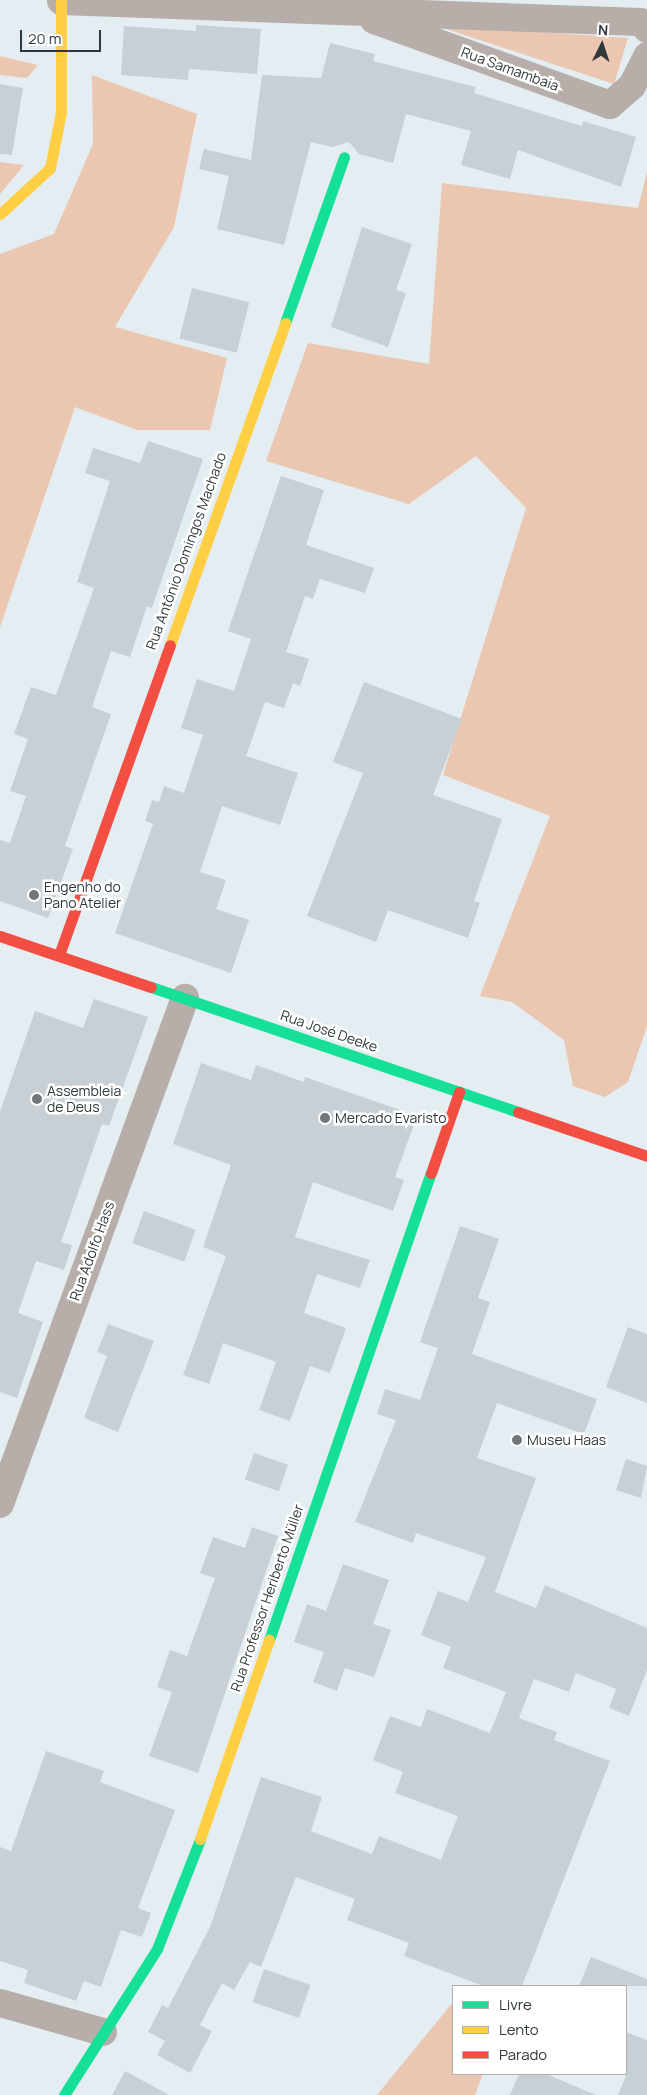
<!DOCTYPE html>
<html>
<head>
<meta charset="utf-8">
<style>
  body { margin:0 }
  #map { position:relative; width:647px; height:2095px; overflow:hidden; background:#e3edf2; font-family:Manrope,sans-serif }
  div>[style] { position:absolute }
  .green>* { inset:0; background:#ebc6b0 }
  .building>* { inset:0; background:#c9d0d5; transform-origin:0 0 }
  .street>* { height:28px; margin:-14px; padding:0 14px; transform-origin:14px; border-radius:14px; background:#b7aeaa }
  .fast>* { height:11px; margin:-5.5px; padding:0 5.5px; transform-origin:5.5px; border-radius:5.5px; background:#16e098 }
  .slow>* { height:11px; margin:-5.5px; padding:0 5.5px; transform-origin:5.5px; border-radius:5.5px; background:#ffcf43 }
  .jam>* { height:11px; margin:-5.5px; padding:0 5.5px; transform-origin:5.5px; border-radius:5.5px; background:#f24e42 }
  .dots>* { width:14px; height:14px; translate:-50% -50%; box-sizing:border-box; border:2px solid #fff; border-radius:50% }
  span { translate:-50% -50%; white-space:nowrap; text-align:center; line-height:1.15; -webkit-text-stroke:5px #fff; paint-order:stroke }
  .street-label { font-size:14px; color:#31383c }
  .poi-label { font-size:14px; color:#31383c }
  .left { translate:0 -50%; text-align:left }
  .legend { position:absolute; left:452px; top:1985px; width:175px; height:90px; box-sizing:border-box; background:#fff; border:1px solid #adafb1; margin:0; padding:6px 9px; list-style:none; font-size:15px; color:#31383c }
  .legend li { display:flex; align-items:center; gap:10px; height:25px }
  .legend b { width:25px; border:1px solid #adafb1 }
  .north { position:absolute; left:577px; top:20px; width:50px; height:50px; -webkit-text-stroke:4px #fff; paint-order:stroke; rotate:4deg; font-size:14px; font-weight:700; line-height:20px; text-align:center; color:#31383c }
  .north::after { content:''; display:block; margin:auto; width:18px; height:22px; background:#31383c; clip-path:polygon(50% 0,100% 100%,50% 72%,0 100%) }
  .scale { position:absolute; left:20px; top:30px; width:81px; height:22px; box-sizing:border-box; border:2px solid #31383c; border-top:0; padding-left:6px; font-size:15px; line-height:18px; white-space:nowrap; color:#31383c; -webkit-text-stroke:4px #fff; paint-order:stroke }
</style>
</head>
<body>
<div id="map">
  <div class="green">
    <i style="clip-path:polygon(434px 25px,628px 38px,614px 84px)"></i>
    <i style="clip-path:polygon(0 56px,38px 65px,27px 78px,0 75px)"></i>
    <i style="clip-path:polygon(92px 75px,197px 114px,174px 227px,115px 327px,227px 358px,210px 430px,137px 430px,75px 407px,0 627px,0 254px,54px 234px,93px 144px)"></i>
    <i style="clip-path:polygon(0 162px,24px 165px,0 194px)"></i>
    <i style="clip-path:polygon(647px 172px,647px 1026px,628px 1082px,605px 1097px,573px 1086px,564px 1040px,512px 1002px,480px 996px,550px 816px,443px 775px,526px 508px,476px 456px,409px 504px,266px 461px,308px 343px,429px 364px,442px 183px,638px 208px)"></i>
    <i style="clip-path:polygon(453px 2002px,453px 2074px,483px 2074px,475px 2095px,377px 2095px)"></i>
  </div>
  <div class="building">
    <i style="clip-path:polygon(196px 25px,261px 29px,257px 74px,189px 69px,188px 80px,121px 75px,124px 26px,196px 31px)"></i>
    <i style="clip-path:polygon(330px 43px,375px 54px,373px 61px,476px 87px,474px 93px,582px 126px,583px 121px,636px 137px,621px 187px,518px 150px,510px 179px,461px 165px,471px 131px,406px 114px,393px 163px,359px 154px,349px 142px,332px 147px,311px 142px,284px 245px,217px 229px,229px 176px,199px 169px,204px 149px,251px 160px,262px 75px,321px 78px)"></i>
    <i style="clip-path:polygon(0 84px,23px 88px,12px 155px,0 154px)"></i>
    <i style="clip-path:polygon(362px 227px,412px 244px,396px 290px,406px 293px,388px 347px,331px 327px)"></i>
    <i style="left:192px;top:288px;width:59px;height:52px;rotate:14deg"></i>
    <i style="clip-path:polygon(148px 441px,203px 459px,152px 608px,147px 606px,130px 657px,111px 651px,92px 707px,111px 714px,65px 846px,73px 849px,48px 918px,0 901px,0 840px,10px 843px,26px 796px,10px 791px,28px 739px,14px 734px,31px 687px,56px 695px,94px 588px,77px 582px,110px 481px,85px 473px,93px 448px,140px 463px)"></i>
    <i style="clip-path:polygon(281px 476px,324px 490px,306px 545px,374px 568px,365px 593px,320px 579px,313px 599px,305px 596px,286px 652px,309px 659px,300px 686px,293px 683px,284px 708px,265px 702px,246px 756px,298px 773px,280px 825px,222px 806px,200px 872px,226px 880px,216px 909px,249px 920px,231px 973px,115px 933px,153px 824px,145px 821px,152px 800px,159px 802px,164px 786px,184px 793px,203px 735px,181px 728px,197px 679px,234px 691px,251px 639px,228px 631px)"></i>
    <i style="clip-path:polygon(364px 682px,462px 719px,433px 795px,502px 819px,474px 901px,480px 903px,468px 938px,388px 910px,376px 942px,307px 916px,363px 773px,333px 762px)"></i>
    <i style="clip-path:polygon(94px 999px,148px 1017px,109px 1126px,102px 1124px,61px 1242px,72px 1245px,64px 1270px,36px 1261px,18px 1313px,43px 1322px,17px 1398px,0 1392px,0 1112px,35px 1011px,83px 1028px)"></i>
    <i style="clip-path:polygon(201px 1063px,251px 1080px,256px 1065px,304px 1082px,305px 1077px,417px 1116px,395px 1177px,404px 1180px,393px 1211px,313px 1182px,295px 1237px,370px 1260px,360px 1288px,317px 1274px,304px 1313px,346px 1328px,330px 1373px,310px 1366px,290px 1421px,259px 1410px,276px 1362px,223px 1343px,209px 1384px,183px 1375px,226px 1256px,203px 1247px,231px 1165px,173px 1144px)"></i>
    <i style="left:144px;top:1211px;width:55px;height:34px;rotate:20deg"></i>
    <i style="clip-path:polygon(460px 1226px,499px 1239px,478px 1298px,490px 1302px,472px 1354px,597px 1399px,584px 1434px,497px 1403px,477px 1458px,536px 1478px,495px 1592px,536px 1608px,545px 1585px,647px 1628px,647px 1670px,629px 1716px,609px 1708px,616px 1689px,576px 1673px,569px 1692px,534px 1679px,519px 1718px,557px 1732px,554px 1740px,610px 1761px,522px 1986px,483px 1986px,404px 1956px,409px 1943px,347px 1920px,355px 1899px,296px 1877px,261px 1967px,250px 1962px,234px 1990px,222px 1983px,200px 2025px,212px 2031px,190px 2073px,157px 2055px,165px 2041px,148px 2032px,162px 2005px,168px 2008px,210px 1927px,261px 1777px,322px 1797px,311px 1831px,372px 1854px,379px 1836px,441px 1860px,458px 1816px,395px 1793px,403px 1772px,373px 1760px,390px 1716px,421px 1727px,427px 1709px,490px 1733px,506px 1692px,443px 1668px,451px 1647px,421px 1635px,438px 1591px,468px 1602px,486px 1557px,416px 1533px,413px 1543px,355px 1522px,396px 1420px,377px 1414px,385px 1389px,420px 1400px,438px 1348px,420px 1342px)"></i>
    <i style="clip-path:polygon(108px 1324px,154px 1341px,118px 1432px,84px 1418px,107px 1356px,97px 1352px)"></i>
    <i style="clip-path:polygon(628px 1327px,647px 1334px,647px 1403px,606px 1387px)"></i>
    <i style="left:254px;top:1453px;width:36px;height:28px;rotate:19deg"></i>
    <i style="clip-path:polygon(626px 1459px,647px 1466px,641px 1498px,616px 1490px)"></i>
    <i style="clip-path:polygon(252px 1527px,278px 1536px,198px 1773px,149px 1756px,172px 1692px,157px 1687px,170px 1650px,187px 1656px,215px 1578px,200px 1573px,213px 1537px,245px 1548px)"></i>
    <i style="clip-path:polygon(343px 1564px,389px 1580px,373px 1624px,391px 1630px,374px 1677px,345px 1668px,337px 1691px,313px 1682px,324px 1652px,294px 1642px,307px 1604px,326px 1611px)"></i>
    <i style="clip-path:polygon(46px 1751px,104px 1771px,100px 1782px,175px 1810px,138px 1908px,151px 1913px,142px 1937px,121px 1930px,101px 1987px,84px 1981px,76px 2001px,24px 1983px,28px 1970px,0 1961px,0 1847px,11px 1851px)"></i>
    <i style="clip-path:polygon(591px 1957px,647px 1979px,647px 1986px,579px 1986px)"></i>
    <i style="left:264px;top:1969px;width:49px;height:35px;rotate:19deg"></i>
    <i style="clip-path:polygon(626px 2032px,647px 2040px,647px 2095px,618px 2095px,626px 2076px)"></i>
    <i style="clip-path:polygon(125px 2071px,169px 2095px,112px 2095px)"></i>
    <i style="clip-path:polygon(519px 2074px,546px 2074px,596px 2095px,510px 2095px)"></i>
  </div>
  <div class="street">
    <i style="left:61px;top:1px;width:580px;rotate:2.07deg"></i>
    <i style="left:641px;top:22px;width:9px;rotate:49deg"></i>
    <i style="left:374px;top:20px;width:251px;rotate:19.8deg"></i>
    <i style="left:610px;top:105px;width:29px;rotate:-41deg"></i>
    <i style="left:632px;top:86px;width:34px;rotate:-63deg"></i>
    <i style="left:0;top:1504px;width:539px;rotate:-69.92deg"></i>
    <i style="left:0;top:2003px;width:107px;rotate:15.7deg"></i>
  </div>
  <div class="fast">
    <i style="left:285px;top:323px;width:176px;rotate:-70.4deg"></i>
    <i style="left:151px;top:987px;width:388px;rotate:18.8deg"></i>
    <i style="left:269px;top:1640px;width:494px;rotate:-70.9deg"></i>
    <i style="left:64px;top:2095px;width:173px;rotate:-57.5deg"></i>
    <i style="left:157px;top:1949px;width:118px;rotate:-68.6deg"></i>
  </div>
  <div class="slow">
    <i style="left:0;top:214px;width:68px;rotate:-42.6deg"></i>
    <i style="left:50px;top:168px;width:57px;rotate:-78.9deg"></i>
    <i style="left:61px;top:112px;width:112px;rotate:-90deg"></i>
    <i style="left:170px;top:645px;width:342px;rotate:-70.3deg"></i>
    <i style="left:200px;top:1839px;width:211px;rotate:-70.9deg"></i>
  </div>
  <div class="jam">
    <i style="left:0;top:936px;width:159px;rotate:18.7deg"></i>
    <i style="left:59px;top:955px;width:329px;rotate:-70.3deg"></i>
    <i style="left:518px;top:1112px;width:136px;rotate:18.8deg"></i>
    <i style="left:431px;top:1173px;width:86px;rotate:-70.9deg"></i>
  </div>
  <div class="dots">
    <i style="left:34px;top:895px;background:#6f777c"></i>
    <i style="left:37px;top:1099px;background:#6f777c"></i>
    <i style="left:325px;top:1118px;background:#6f777c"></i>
    <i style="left:517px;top:1440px;background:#6f777c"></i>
  </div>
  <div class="street-label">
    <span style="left:510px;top:69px;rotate:20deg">Rua Samambaia</span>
    <span style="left:186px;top:551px;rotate:-70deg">Rua Antônio Domingos Machado</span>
    <span style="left:329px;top:1031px;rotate:19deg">Rua José Deeke</span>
    <span style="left:92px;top:1251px;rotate:-70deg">Rua Adolfo Hass</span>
    <span style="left:267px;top:1598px;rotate:-71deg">Rua Professor Heriberto Müller</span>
  </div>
  <div class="poi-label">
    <span class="left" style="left:44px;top:895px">Engenho do<br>Pano Atelier</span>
    <span class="left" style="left:47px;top:1099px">Assembleia<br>de Deus</span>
    <span class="left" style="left:335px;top:1118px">Mercado Evaristo</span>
    <span class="left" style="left:527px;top:1440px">Museu Haas</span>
  </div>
  <ul class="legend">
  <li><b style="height:6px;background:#16e098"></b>Livre</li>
  <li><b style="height:6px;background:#ffcf43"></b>Lento</li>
  <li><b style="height:6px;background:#f24e42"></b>Parado</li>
  </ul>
  <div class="north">N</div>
  <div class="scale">20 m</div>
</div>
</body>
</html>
